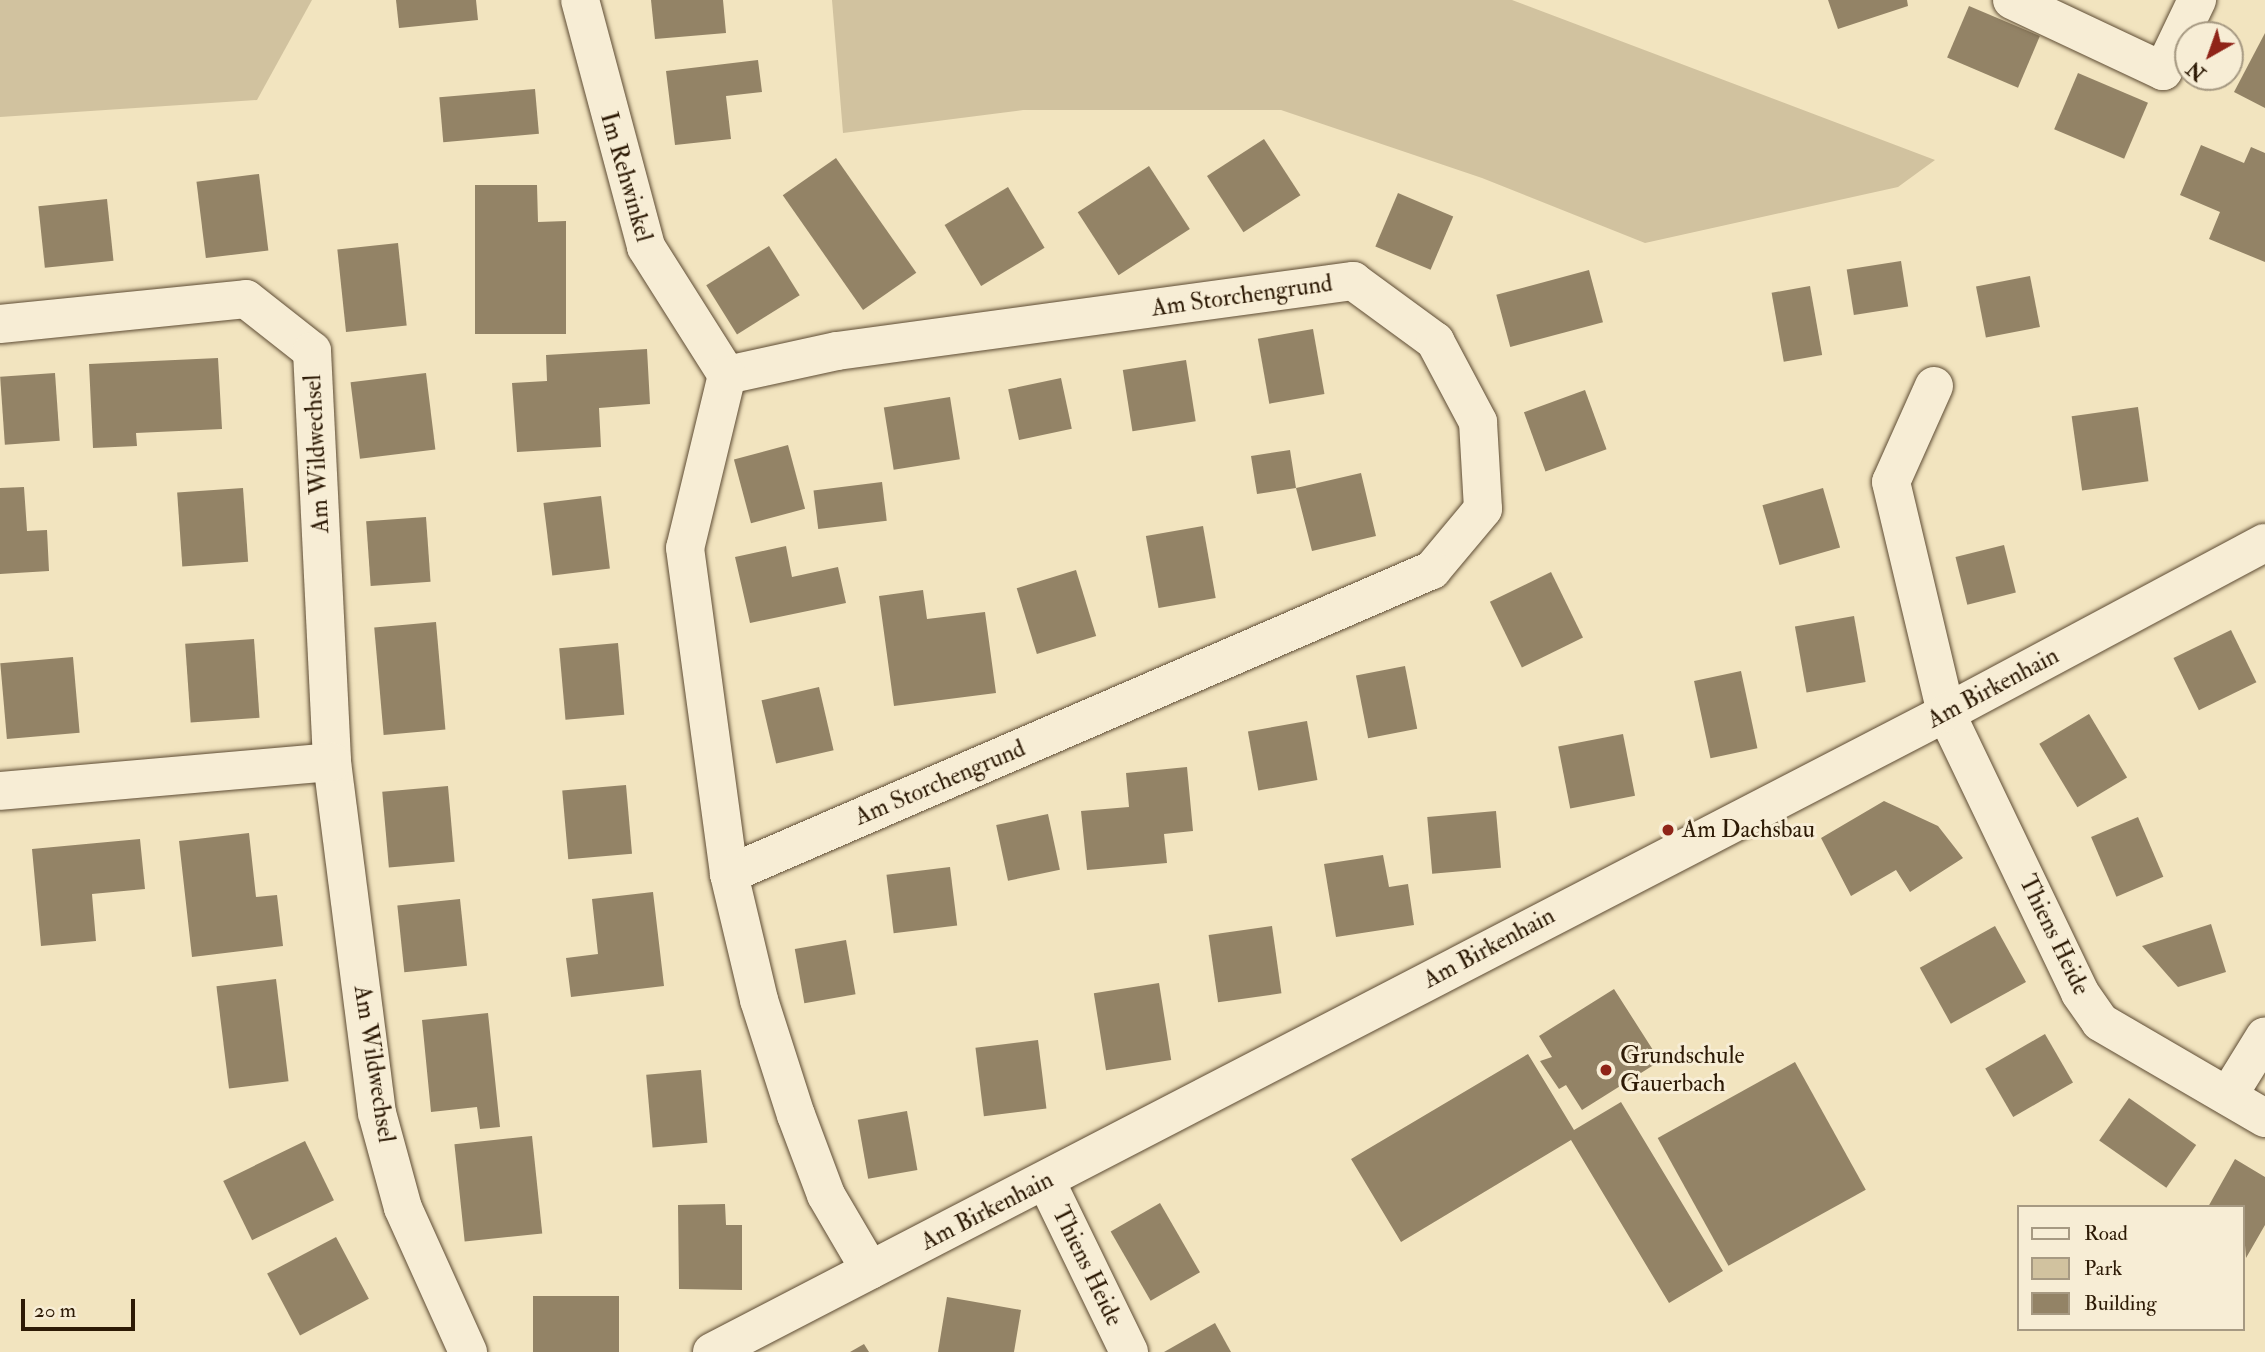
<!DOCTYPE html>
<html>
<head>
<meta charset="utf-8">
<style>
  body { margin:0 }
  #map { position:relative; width:2265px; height:1352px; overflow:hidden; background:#f2e4bf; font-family:"IM FELL Double Pica",serif }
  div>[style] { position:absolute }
  .green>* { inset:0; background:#d1c29f }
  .building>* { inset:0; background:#938366; transform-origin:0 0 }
  .roads { filter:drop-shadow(0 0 2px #5e4c34) drop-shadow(0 0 2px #5e4c34) }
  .minor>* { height:38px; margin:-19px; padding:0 19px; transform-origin:19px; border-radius:19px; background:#f7edd5 }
  .dots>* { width:19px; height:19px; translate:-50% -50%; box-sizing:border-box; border:4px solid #f7edd5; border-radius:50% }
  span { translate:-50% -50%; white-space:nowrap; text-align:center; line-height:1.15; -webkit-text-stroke:6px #f7edd5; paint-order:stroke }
  .street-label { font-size:24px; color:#2d1a05 }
  .poi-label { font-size:24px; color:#2d1a05 }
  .left { translate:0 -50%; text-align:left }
  .legend { position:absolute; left:2017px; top:1205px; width:228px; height:126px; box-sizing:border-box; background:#f7edd5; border:2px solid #a69982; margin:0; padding:9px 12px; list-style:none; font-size:21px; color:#2d1a05 }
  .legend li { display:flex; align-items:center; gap:14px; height:35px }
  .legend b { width:35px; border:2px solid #a69982 }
  .north { position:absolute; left:2174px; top:21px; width:70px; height:70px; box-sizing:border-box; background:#f7edd5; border:2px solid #a69982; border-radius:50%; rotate:220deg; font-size:19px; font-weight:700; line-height:28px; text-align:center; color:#2d1a05 }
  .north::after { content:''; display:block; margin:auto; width:24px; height:32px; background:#8f2418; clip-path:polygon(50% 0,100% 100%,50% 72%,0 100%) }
  .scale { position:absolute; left:21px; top:1299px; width:114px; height:32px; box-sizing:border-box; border:4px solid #2d1a05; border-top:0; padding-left:9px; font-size:21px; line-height:24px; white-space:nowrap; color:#2d1a05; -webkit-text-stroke:5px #f7edd5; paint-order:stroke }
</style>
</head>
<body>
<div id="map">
  <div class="green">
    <i style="clip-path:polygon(0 0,312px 0,257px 100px,0 117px)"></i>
    <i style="clip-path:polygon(832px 0,1512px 0,1935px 160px,1898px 187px,1645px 243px,1482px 178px,1281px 110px,1023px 110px,843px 133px)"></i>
  </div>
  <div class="building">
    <i style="clip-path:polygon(396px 0,476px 0,478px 20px,399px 28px)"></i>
    <i style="clip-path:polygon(651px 0,723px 0,726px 33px,655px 39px)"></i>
    <i style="clip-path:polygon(1828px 0,1907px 0,1908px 6px,1838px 29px)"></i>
    <i style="left:1969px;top:6px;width:77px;height:56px;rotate:23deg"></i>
    <i style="clip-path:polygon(2265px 33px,2265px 108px,2234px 92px)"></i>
    <i style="clip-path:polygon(758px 60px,762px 92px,726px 96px,731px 139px,675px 145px,666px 71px)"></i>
    <i style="left:2078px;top:73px;width:76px;height:61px;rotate:23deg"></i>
    <i style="left:535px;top:89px;width:45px;height:96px;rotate:85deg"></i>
    <i style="left:1264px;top:139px;width:67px;height:68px;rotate:57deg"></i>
    <i style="clip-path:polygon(2201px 145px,2244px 163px,2251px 147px,2265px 153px,2265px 262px,2209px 239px,2220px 212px,2180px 195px)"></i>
    <i style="left:836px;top:158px;width:140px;height:65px;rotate:55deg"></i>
    <i style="left:1149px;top:166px;width:75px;height:85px;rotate:57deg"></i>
    <i style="left:259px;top:174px;width:77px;height:63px;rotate:83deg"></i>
    <i style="clip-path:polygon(475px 185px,537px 185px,538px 222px,566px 221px,566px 334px,475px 334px)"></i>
    <i style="left:1008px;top:187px;width:71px;height:74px;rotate:59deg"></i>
    <i style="left:1398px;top:193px;width:60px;height:58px;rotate:23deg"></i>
    <i style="left:107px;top:199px;width:62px;height:69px;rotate:84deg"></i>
    <i style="left:398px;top:243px;width:83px;height:61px;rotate:84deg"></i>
    <i style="left:769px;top:246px;width:58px;height:74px;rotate:58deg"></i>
    <i style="left:1901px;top:261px;width:46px;height:55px;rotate:81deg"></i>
    <i style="left:1589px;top:270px;width:54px;height:96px;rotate:75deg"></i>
    <i style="left:2030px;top:276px;width:52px;height:55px;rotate:79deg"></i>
    <i style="left:1810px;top:286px;width:70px;height:39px;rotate:80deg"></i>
    <i style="left:1313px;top:329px;width:66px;height:56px;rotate:80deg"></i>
    <i style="clip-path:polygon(647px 349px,650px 404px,599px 408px,601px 447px,517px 452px,512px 383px,547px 381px,546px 355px)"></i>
    <i style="clip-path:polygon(218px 358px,222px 429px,136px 433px,137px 446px,93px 448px,89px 364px)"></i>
    <i style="left:1186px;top:360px;width:62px;height:64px;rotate:81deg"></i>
    <i style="left:55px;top:373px;width:68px;height:55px;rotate:86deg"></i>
    <i style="left:426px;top:373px;width:77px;height:76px;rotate:83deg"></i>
    <i style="left:1061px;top:378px;width:52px;height:54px;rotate:78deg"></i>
    <i style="left:1585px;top:390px;width:63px;height:65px;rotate:70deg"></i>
    <i style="left:950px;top:397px;width:63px;height:67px;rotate:81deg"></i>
    <i style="left:2138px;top:407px;width:75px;height:67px;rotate:82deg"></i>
    <i style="left:788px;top:445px;width:66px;height:56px;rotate:75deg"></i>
    <i style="clip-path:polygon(1290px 450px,1296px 488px,1361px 473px,1376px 536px,1312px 551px,1296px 488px,1257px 494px,1251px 456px)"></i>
    <i style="left:882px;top:482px;width:39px;height:69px;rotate:83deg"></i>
    <i style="clip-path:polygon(24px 487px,27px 531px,47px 530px,49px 571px,0 574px,0 488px)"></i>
    <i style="left:243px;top:488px;width:74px;height:66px;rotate:86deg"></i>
    <i style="left:1823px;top:488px;width:62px;height:63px;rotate:74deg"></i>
    <i style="left:601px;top:496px;width:73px;height:58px;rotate:83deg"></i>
    <i style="left:426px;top:517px;width:65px;height:60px;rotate:86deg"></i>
    <i style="left:1203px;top:526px;width:73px;height:58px;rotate:80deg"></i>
    <i style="left:2004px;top:545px;width:49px;height:50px;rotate:76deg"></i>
    <i style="clip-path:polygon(786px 546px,792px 577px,838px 567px,846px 603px,750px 623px,735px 557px)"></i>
    <i style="left:1076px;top:570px;width:69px;height:62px;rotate:73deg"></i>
    <i style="left:1551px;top:572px;width:73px;height:68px;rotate:64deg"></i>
    <i style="clip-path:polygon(923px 590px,927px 619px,985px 612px,996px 693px,894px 706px,879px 596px)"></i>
    <i style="left:1854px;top:616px;width:67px;height:60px;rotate:80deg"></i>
    <i style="left:436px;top:622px;width:108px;height:62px;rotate:85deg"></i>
    <i style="left:2231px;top:630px;width:58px;height:64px;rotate:64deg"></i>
    <i style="left:254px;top:639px;width:79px;height:69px;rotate:86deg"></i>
    <i style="left:618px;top:643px;width:72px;height:59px;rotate:85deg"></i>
    <i style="left:73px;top:657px;width:76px;height:73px;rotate:85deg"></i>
    <i style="left:1405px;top:666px;width:64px;height:50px;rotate:79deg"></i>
    <i style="left:1741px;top:671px;width:79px;height:48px;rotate:78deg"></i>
    <i style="left:819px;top:687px;width:65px;height:59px;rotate:77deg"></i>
    <i style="left:2089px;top:714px;width:74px;height:58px;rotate:59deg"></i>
    <i style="left:1307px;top:721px;width:60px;height:60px;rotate:80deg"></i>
    <i style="left:1623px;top:734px;width:63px;height:66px;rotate:79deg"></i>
    <i style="clip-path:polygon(1187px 767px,1193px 831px,1164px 834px,1167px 863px,1087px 870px,1081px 811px,1129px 807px,1126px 773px)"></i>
    <i style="left:626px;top:785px;width:69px;height:64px;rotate:85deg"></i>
    <i style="left:448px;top:786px;width:76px;height:66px;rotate:85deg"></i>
    <i style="clip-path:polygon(1884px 801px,1938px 826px,1963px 858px,1910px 892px,1896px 870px,1851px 896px,1821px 838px)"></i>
    <i style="left:1496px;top:811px;width:57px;height:69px;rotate:85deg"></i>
    <i style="left:1048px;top:814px;width:57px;height:53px;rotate:78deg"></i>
    <i style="left:2138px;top:817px;width:65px;height:51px;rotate:67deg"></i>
    <i style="clip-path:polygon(249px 833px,256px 897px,277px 895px,283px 946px,192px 957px,179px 841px)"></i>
    <i style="clip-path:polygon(140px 839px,145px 889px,92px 894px,96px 941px,41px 946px,32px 849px)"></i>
    <i style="clip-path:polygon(1383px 855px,1389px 887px,1408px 884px,1414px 925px,1336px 937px,1324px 864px)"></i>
    <i style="left:950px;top:867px;width:59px;height:64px;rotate:83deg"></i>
    <i style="clip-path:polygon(653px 892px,664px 986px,571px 997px,566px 958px,598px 954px,592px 899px)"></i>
    <i style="left:460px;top:899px;width:67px;height:63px;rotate:84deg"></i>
    <i style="clip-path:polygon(2211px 924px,2226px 972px,2178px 987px,2142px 946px)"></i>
    <i style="left:1272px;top:926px;width:68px;height:64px;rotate:82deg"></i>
    <i style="left:1995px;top:926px;width:64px;height:86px;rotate:61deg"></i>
    <i style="left:846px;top:940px;width:55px;height:52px;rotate:80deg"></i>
    <i style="left:276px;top:979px;width:103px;height:60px;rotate:83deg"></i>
    <i style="left:1159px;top:983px;width:78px;height:66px;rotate:81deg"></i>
    <i style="clip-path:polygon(1614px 989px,1660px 1061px,1582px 1110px,1566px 1085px,1559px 1089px,1540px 1061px,1552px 1057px,1539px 1036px)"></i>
    <i style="clip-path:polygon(488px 1013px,500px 1127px,480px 1129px,477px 1107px,431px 1112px,422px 1020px)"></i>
    <i style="left:2045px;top:1034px;width:56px;height:69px;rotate:60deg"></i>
    <i style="left:1038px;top:1040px;width:69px;height:63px;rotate:83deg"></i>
    <i style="clip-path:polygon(1528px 1054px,1574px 1130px,1621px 1102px,1723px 1271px,1669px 1303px,1571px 1140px,1401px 1242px,1351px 1159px)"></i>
    <i style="left:1795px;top:1062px;width:146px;height:157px;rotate:61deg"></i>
    <i style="left:701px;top:1070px;width:73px;height:55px;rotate:85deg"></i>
    <i style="left:2129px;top:1098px;width:82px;height:52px;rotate:35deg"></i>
    <i style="left:907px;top:1111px;width:60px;height:50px;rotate:80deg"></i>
    <i style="left:532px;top:1136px;width:98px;height:78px;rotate:84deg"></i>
    <i style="left:305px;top:1141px;width:66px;height:91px;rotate:64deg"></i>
    <i style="clip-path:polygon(2235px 1159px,2265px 1177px,2265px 1225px,2246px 1258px,2242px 1207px,2208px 1207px)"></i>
    <i style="left:1160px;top:1203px;width:80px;height:57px;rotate:60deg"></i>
    <i style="clip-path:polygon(725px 1204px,726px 1225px,742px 1225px,742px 1290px,679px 1289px,678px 1205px)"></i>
    <i style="left:336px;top:1237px;width:70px;height:78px;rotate:62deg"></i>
    <i style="left:533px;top:1296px;width:86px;height:56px"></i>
    <i style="clip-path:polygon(947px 1297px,1021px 1310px,1014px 1352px,938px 1352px)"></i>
    <i style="clip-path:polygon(1215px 1323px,1231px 1352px,1164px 1352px)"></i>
    <i style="clip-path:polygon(864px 1344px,869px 1352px,850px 1352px)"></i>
  </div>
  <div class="roads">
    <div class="minor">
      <i style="left:580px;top:0;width:256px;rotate:75deg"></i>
      <i style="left:646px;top:247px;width:151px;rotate:57.7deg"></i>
      <i style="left:2012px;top:0;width:167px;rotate:25.2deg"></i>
      <i style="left:2163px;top:71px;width:79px;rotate:-64.4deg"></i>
      <i style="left:0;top:324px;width:247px;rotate:-5.8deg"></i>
      <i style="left:246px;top:299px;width:84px;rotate:38.2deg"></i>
      <i style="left:312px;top:351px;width:411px;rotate:87.2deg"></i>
      <i style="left:332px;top:762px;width:354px;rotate:82.7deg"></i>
      <i style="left:377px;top:1113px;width:98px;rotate:74.7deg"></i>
      <i style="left:403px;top:1208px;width:158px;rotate:65.7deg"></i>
      <i style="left:727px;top:375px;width:113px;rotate:-12.3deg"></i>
      <i style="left:837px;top:351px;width:521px;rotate:-7.73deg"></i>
      <i style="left:1353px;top:281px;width:102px;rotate:36.2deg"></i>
      <i style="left:1435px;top:341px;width:92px;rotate:62deg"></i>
      <i style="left:1478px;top:422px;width:87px;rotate:86.7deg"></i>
      <i style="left:1483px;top:509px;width:80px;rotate:129.9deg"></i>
      <i style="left:1432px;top:570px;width:766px;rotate:156.61deg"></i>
      <i style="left:727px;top:375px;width:178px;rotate:103.6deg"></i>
      <i style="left:685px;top:548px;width:329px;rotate:82.3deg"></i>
      <i style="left:729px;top:874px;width:130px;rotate:76.6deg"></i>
      <i style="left:759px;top:1000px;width:121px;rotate:72.2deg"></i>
      <i style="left:796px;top:1115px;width:85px;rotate:69.4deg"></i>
      <i style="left:826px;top:1195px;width:87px;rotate:59.6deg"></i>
      <i style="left:1934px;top:386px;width:105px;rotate:114.1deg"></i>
      <i style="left:1891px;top:482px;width:237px;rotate:76.6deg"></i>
      <i style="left:1946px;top:713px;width:310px;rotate:64.4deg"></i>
      <i style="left:2080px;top:993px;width:35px;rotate:55deg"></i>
      <i style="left:2100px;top:1022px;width:191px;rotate:30.2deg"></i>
      <i style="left:0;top:791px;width:333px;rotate:-5deg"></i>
      <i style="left:2228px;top:1096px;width:70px;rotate:-58.3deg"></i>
      <i style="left:1046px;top:1181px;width:190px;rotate:64.1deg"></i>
      <i style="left:712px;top:1352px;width:1390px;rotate:-27.38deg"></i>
      <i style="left:1946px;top:713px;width:361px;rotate:-28.1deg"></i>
    </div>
  </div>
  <div class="dots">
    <i style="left:1668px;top:830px;background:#8f2418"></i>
    <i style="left:1606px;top:1070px;background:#8f2418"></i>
  </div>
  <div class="street-label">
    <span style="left:626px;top:177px;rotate:74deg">Im Rehwinkel</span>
    <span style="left:1242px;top:296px;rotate:-8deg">Am Storchengrund</span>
    <span style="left:317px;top:454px;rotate:-93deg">Am Wildwechsel</span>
    <span style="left:1993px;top:688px;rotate:-28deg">Am Birkenhain</span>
    <span style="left:940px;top:783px;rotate:-23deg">Am Storchengrund</span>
    <span style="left:2054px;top:935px;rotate:64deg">Thiens Heide</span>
    <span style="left:1489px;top:948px;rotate:-28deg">Am Birkenhain</span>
    <span style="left:374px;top:1064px;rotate:81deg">Am Wildwechsel</span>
    <span style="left:987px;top:1211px;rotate:-27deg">Am Birkenhain</span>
    <span style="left:1087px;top:1266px;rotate:64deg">Thiens Heide</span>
  </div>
  <div class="poi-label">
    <span class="left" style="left:1682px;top:830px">Am Dachsbau</span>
    <span class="left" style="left:1620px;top:1070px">Grundschule<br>Gauerbach</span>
  </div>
  <ul class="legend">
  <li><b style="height:9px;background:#f7edd5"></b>Road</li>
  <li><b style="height:19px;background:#d1c29f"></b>Park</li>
  <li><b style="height:19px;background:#938366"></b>Building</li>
  </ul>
  <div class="north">N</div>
  <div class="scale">20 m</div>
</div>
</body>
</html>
